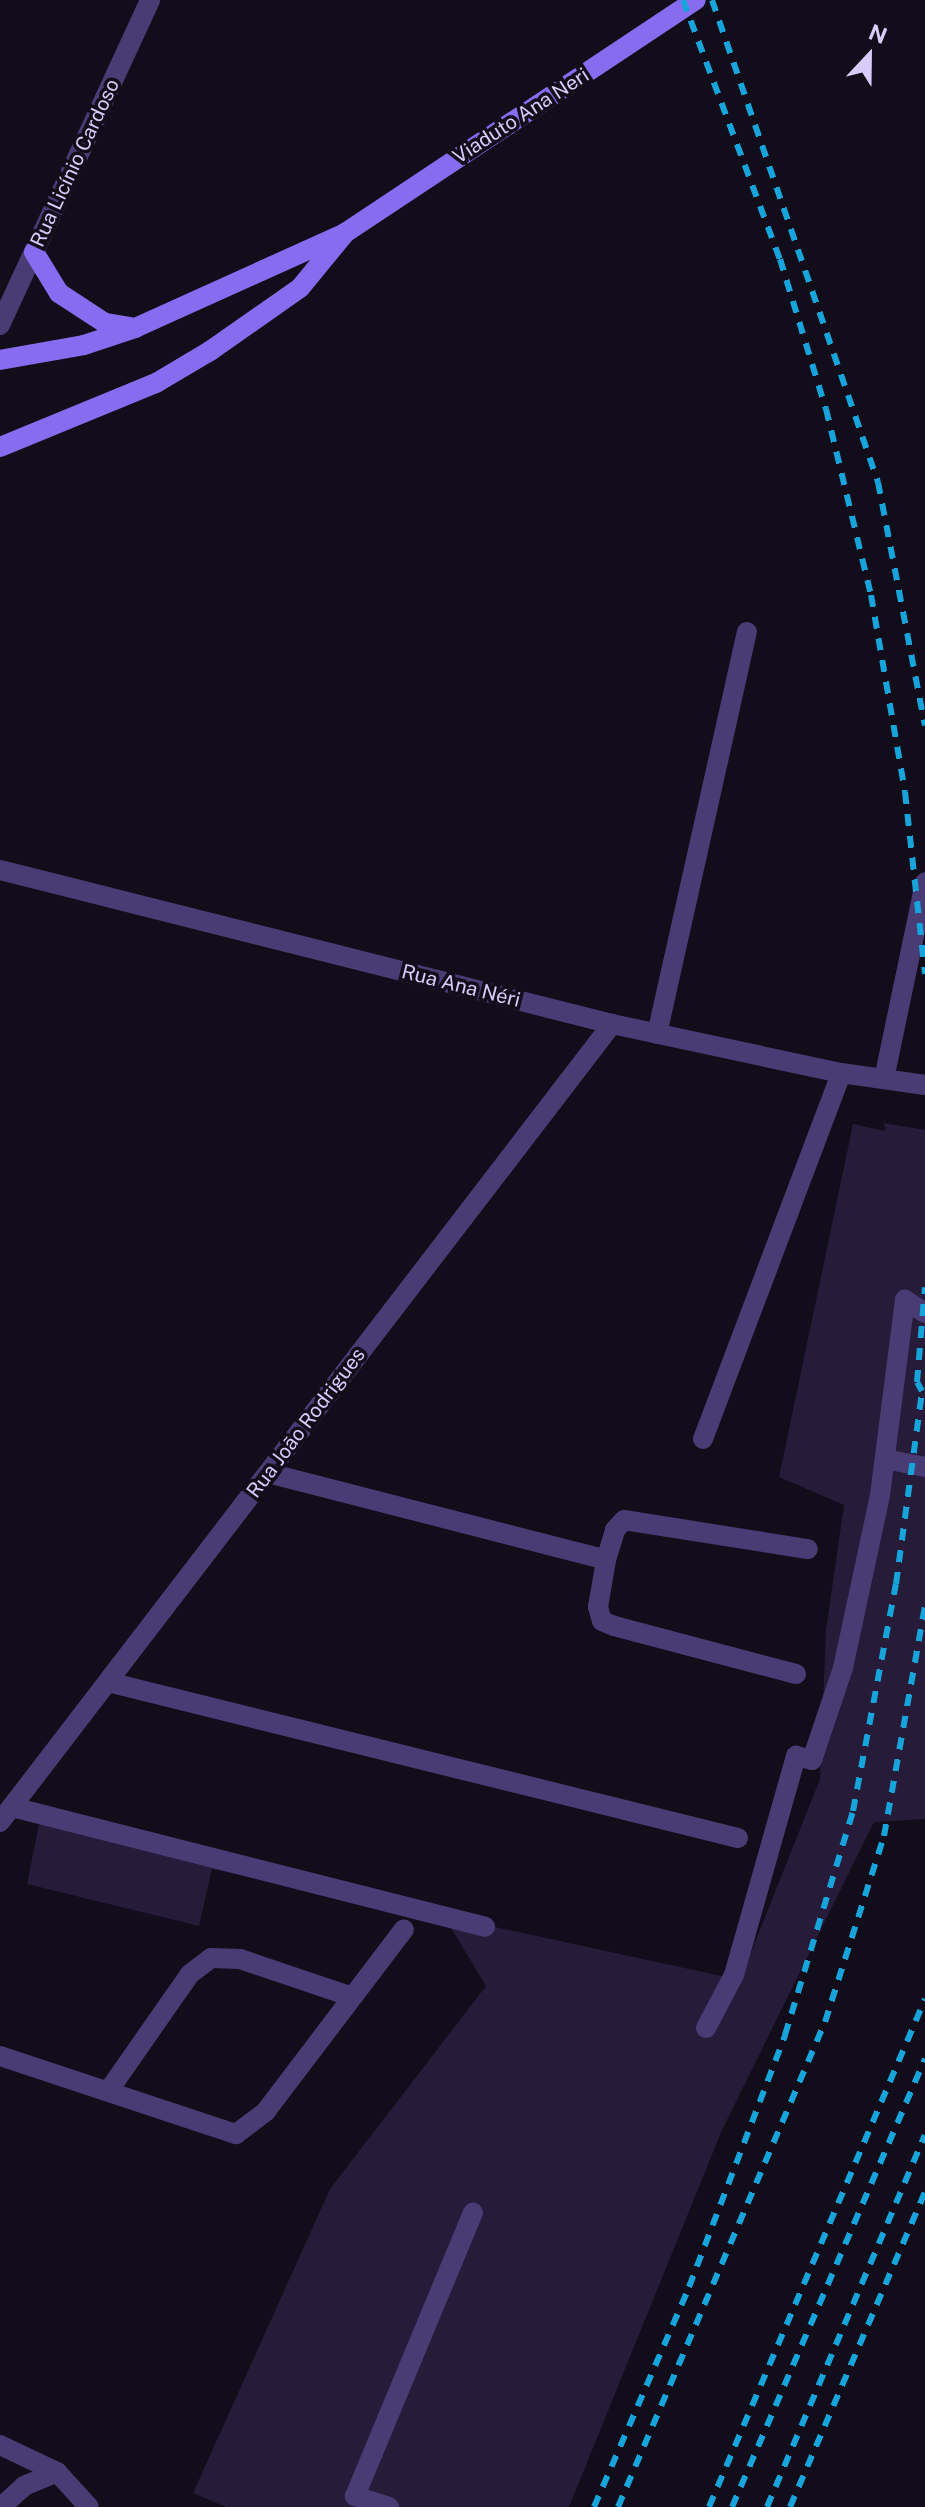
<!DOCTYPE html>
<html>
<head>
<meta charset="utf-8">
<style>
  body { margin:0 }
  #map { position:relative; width:925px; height:2507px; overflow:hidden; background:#120d1a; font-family:"Public Sans",sans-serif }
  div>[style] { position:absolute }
  .building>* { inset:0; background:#261b39 }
  .lane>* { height:20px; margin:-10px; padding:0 10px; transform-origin:10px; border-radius:10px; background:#493c75 }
  .street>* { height:20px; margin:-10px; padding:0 10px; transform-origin:10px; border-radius:10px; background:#493c75 }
  .secondary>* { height:20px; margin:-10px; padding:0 10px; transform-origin:10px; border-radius:10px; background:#876cf0 }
  .rail>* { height:6px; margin-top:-3px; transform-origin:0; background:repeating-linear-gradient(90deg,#17a4da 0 12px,transparent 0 22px) }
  span { translate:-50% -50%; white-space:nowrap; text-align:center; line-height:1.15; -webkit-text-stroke:7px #120d1a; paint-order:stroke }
  .street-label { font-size:20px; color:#d9ccfa }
  .north { position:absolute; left:829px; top:16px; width:80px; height:80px; -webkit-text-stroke:6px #120d1a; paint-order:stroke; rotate:22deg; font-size:22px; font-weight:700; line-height:32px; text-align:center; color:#d9ccfa }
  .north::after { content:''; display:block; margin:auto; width:28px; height:36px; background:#d9ccfa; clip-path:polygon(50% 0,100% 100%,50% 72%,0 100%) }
</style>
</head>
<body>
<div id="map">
  <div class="building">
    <i style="clip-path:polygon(884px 1123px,925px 1130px,925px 1819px,874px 1822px,722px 2130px,569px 2507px,226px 2507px,193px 2493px,330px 2189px,486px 1986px,444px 1916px,740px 1980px,820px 1779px,826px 1630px,844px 1505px,779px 1477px,853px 1124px,885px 1131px)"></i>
    <i style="clip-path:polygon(41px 1814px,401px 1908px,212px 1869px,199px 1926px,27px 1884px)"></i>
  </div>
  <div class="lane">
    <i style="left:657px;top:1034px;width:412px;rotate:-77.4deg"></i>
    <i style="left:885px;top:1459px;width:41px;rotate:11.3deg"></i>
    <i style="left:268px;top:1473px;width:349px;rotate:14.4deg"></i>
    <i style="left:796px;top:1674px;width:188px;rotate:-165.2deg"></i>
    <i style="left:614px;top:1626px;width:13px;rotate:-157deg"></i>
    <i style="left:602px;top:1621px;width:15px;rotate:-106deg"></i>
    <i style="left:598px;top:1607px;width:48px;rotate:-80.3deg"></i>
    <i style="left:606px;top:1560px;width:31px;rotate:-73deg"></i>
    <i style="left:615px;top:1530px;width:13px;rotate:-48deg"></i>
    <i style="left:624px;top:1520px;width:186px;rotate:9deg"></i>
    <i style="left:108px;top:1682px;width:649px;rotate:13.91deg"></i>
    <i style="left:12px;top:1807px;width:488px;rotate:14.2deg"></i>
    <i style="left:706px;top:2028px;width:60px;rotate:-62.2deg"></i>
    <i style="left:734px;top:1975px;width:228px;rotate:-74.2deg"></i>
    <i style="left:796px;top:1756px;width:16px;rotate:14deg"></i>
    <i style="left:812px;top:1760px;width:97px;rotate:-71.4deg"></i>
    <i style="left:843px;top:1668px;width:177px;rotate:-77.9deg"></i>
    <i style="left:880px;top:1495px;width:197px;rotate:-82.7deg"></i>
    <i style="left:905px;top:1300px;width:24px;rotate:33deg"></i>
    <i style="left:0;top:2056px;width:249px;rotate:18.3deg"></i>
    <i style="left:236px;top:2134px;width:38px;rotate:-37deg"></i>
    <i style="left:266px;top:2111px;width:228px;rotate:-52.8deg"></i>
    <i style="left:109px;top:2090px;width:141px;rotate:-55.1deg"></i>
    <i style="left:190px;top:1974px;width:26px;rotate:-37deg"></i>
    <i style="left:211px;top:1958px;width:29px;rotate:2deg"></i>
    <i style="left:240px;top:1959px;width:118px;rotate:18.7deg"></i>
  </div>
  <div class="street">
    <i style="left:0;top:325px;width:358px;rotate:-65.2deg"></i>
    <i style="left:0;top:870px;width:631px;rotate:14.12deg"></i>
    <i style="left:612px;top:1024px;width:234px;rotate:12.1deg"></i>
    <i style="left:841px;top:1073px;width:85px;rotate:8.1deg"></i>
    <i style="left:884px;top:1079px;width:201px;rotate:-78.2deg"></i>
    <i style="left:703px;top:1439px;width:391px;rotate:-69.3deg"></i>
    <i style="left:0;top:1822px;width:1006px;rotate:-52.51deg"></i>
    <i style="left:0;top:2445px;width:63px;rotate:25.3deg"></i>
    <i style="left:57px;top:2472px;width:47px;rotate:47.6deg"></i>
    <i style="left:1px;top:2507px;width:31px;rotate:-42deg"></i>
    <i style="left:24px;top:2486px;width:36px;rotate:-23deg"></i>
    <i style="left:389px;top:2507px;width:36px;rotate:-162deg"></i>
    <i style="left:355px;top:2496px;width:307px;rotate:-67.4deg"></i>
  </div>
  <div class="secondary">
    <i style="left:34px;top:252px;width:48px;rotate:58.6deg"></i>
    <i style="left:59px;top:293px;width:55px;rotate:33.1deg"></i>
    <i style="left:105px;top:323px;width:26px;rotate:9deg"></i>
    <i style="left:0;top:360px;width:85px;rotate:-10.1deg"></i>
    <i style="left:84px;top:345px;width:54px;rotate:-18.4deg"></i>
    <i style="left:135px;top:328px;width:230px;rotate:-24.3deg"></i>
    <i style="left:345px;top:233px;width:421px;rotate:-33.6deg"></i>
    <i style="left:0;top:447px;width:169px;rotate:-22.3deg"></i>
    <i style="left:156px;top:383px;width:63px;rotate:-30.7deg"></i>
    <i style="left:210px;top:351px;width:110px;rotate:-35deg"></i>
    <i style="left:300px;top:288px;width:71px;rotate:-50.7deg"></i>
  </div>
  <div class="rail">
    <i style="left:683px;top:0;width:277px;rotate:69.5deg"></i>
    <i style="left:780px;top:259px;width:157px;rotate:73deg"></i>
    <i style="left:826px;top:409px;width:191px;rotate:76.4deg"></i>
    <i style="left:871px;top:595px;width:200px;rotate:80.2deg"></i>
    <i style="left:905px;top:792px;width:183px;rotate:83.7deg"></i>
    <i style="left:712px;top:0;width:510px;rotate:71deg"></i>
    <i style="left:878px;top:482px;width:248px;rotate:79.1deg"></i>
    <i style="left:594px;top:2507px;width:240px;rotate:-66.6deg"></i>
    <i style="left:689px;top:2287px;width:270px;rotate:-69.1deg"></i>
    <i style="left:785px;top:2035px;width:234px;rotate:-73.1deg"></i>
    <i style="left:853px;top:1811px;width:231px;rotate:-79.3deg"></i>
    <i style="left:896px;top:1584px;width:195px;rotate:-82.3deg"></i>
    <i style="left:922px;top:1391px;width:10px;rotate:-119deg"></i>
    <i style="left:917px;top:1382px;width:95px;rotate:-85.2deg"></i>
    <i style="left:618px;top:2507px;width:527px;rotate:-66.89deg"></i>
    <i style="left:825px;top:2022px;width:195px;rotate:-72.4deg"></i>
    <i style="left:884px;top:1836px;width:234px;rotate:-79.9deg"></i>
    <i style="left:709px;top:2507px;width:552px;rotate:-66.96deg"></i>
    <i style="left:732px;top:2507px;width:488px;rotate:-66.7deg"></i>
    <i style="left:767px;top:2507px;width:404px;rotate:-67deg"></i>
    <i style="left:790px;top:2507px;width:343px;rotate:-66.8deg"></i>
  </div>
  <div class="street-label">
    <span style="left:521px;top:116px;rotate:-33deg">Viaduto Ana Neri</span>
    <span style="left:75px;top:163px;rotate:-65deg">Rua Licínio Cardoso</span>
    <span style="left:461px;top:986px;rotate:14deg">Rua Ana Néri</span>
    <span style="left:306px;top:1423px;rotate:-53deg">Rua João Rodrigues</span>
  </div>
  <div class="north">N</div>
</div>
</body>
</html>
